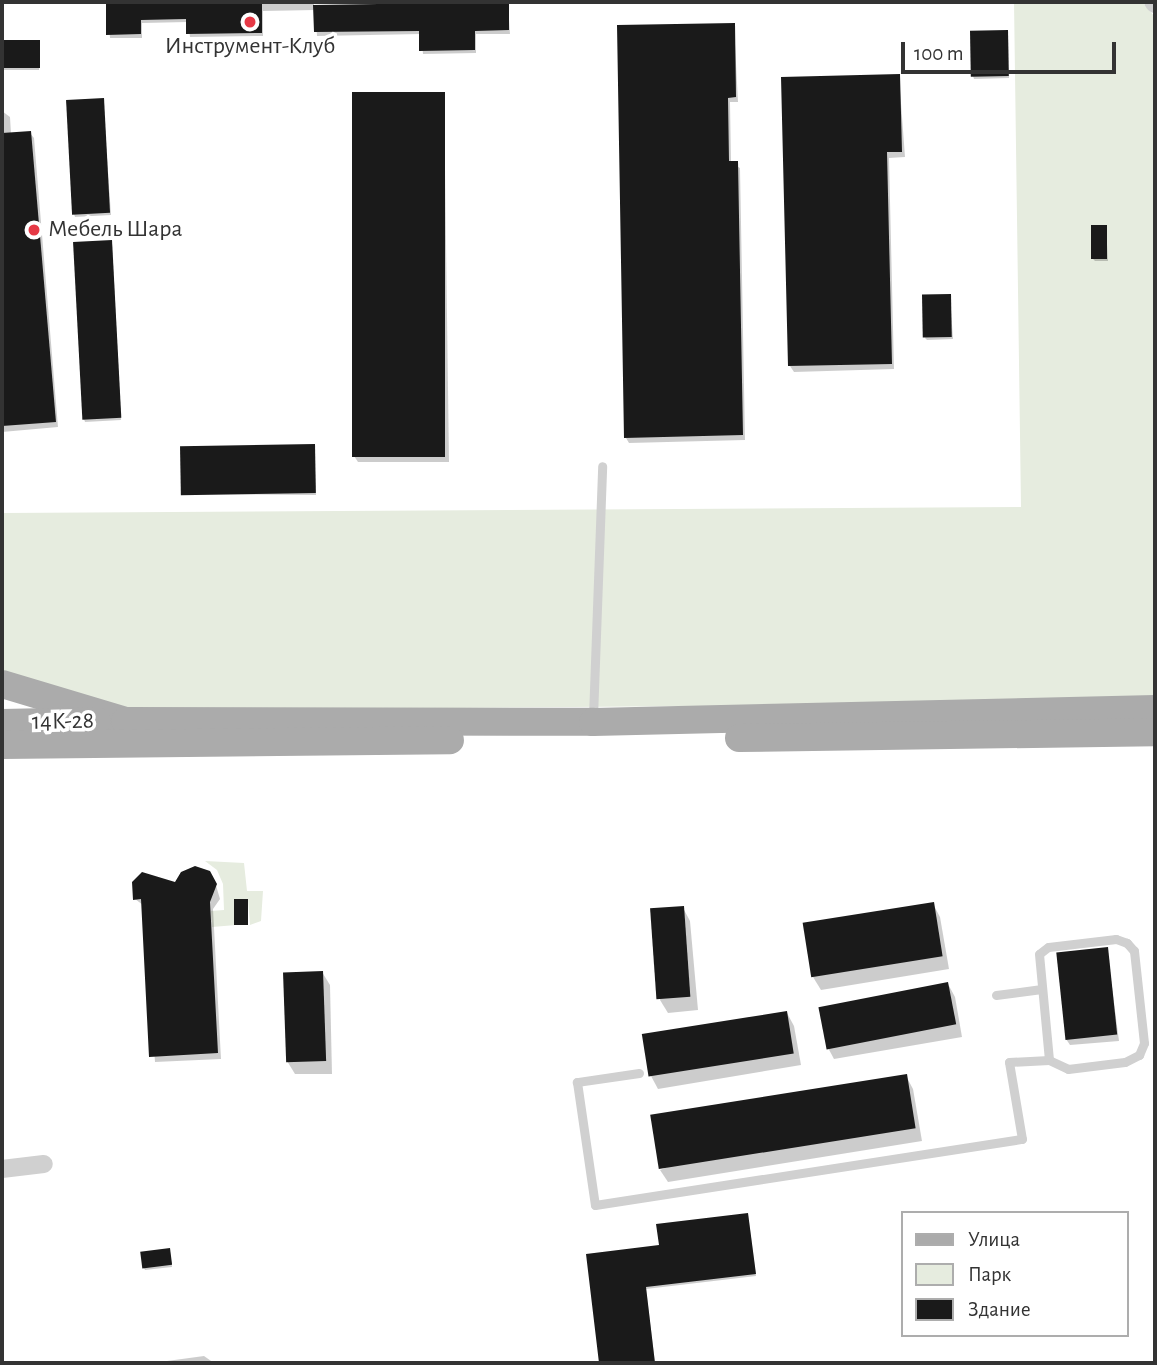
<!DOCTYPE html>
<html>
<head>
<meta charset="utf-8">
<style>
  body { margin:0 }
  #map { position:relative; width:1157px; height:1365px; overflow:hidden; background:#fff; font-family:"Alegreya Sans",sans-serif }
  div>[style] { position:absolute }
  .green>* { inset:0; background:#e6ecdf }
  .shadow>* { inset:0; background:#0003; transform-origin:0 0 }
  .building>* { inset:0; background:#1a1a1a; transform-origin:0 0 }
  .lane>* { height:9px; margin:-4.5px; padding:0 4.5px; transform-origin:4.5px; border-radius:4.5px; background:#d0d0d0 }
  .street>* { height:18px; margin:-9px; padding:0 9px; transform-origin:9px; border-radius:9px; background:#d0d0d0 }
  .primary>* { height:28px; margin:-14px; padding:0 14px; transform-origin:14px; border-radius:14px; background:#ababab }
  .dots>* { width:19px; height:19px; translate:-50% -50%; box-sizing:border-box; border:4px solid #fff; border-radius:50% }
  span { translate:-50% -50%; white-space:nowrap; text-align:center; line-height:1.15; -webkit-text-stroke:7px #fff; paint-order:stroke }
  .poi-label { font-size:24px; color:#333 }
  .left { translate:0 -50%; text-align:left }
  .street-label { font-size:24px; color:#333 }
  .frame { position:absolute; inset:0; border:4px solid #333; pointer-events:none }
  .legend { position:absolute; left:901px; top:1211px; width:228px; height:126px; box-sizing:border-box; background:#fff; border:2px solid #adadad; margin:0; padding:9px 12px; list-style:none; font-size:21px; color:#333 }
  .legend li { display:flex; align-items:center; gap:14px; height:35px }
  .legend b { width:35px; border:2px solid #adadad }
  .scale { position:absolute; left:901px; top:42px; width:215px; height:32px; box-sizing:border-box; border:4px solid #333; border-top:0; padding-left:9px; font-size:21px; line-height:24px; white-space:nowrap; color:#333; -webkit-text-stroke:5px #fff; paint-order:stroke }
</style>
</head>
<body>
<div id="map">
  <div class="green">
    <i style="clip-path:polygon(1014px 2px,1142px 2px,1155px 17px,1155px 702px,116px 711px,2px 675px,2px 513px,1021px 507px)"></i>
    <i style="clip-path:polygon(205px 861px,244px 863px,247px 891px,263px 891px,261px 921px,250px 925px,248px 899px,235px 899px,236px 925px,212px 927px,211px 911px,224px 910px,223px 884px,217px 870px)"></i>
  </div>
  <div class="shadow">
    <i style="clip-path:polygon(107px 2px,314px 2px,314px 6px,386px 6px,386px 2px,508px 4px,510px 34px,476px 34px,476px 53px,423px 54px,421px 34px,317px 36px,315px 10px,263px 11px,263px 36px,190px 37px,188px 22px,142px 23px,142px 38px,110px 38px)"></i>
    <i style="clip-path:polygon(734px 25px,738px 102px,730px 102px,731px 163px,740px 168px,745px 440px,629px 443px,626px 438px)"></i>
    <i style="clip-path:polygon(1008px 34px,1009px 78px,974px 79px,973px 76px)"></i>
    <i style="left:2px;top:42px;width:37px;height:28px"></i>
    <i style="clip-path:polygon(899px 76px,905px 157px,889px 158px,894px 369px,794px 372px,790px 366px)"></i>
    <i style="clip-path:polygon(444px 94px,449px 462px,358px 462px,354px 456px)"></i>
    <i style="clip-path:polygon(103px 100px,111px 215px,75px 217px,74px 214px)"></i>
    <i style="clip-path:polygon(2px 111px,10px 117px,11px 134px,30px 133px,34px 138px,58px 427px,2px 432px)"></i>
    <i style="clip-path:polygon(1106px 227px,1108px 261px,1095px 261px,1093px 259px)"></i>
    <i style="clip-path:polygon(112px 244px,121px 420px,85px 422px,84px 419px)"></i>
    <i style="clip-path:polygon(950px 296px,953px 339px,927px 340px,925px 338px)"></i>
    <i style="clip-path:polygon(314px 445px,316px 495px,183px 494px)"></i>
    <i style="clip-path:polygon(215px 882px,220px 899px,213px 909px,221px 1059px,155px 1062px,143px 905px,135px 899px,175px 884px)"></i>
    <i style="clip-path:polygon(933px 904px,940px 917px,949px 969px,821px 990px,813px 977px)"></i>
    <i style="clip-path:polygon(683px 908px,690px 921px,698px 1010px,668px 1013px,660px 1000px)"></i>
    <i style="clip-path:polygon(1107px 949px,1119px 1041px,1070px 1045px,1066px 1039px)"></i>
    <i style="clip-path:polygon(322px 972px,330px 985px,332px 1074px,295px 1074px,287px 1061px)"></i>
    <i style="clip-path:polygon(948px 984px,955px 997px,962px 1037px,834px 1059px,827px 1046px)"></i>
    <i style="clip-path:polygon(787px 1013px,794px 1026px,801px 1065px,658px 1089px,651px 1076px)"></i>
    <i style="clip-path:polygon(906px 1076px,913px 1089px,922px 1141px,668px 1182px,660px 1170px)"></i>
    <i style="clip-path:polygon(748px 1214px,756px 1276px,646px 1289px,655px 1363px,601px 1363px,588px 1255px,661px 1247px)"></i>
    <i style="clip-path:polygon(170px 1253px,172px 1267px,145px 1270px,144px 1268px)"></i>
    <i style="clip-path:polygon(204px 1356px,214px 1363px,168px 1363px,167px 1361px)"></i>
  </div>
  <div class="building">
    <i style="clip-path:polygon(106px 2px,262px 2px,262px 33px,186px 34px,186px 19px,141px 20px,141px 34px,106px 35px)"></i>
    <i style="clip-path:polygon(509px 2px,509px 30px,475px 31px,475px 50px,419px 51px,419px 31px,314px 32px,313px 5px)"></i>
    <i style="clip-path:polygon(735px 23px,736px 97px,728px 98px,729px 161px,738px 161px,743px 435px,624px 438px,617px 25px)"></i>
    <i style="left:1008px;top:30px;width:46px;height:38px;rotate:89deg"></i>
    <i style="left:2px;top:40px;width:38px;height:28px"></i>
    <i style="clip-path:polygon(900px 74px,902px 152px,887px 152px,892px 364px,788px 366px,781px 77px)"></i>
    <i style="left:445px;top:92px;width:365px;height:93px;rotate:90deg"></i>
    <i style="left:104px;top:98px;width:115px;height:38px;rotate:87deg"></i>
    <i style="clip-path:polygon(31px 131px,56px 422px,2px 426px,2px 133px)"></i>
    <i style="left:1091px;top:225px;width:16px;height:34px"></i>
    <i style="left:112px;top:240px;width:178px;height:39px;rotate:87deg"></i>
    <i style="left:951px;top:294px;width:43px;height:29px;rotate:89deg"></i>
    <i style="left:315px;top:444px;width:49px;height:135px;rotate:89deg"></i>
    <i style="clip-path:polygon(195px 866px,210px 871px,217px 884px,210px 902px,218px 1053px,149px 1057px,141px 899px,133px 900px,132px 882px,142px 872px,175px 882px,181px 872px)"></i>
    <i style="left:234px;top:899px;width:14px;height:26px"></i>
    <i style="left:934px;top:902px;width:55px;height:133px;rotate:81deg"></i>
    <i style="left:684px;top:906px;width:91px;height:34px;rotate:86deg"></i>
    <i style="left:1108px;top:947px;width:88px;height:52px;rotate:84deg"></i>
    <i style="left:323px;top:971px;width:90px;height:40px;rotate:88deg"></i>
    <i style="left:948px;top:982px;width:43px;height:132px;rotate:79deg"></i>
    <i style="left:787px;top:1011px;width:43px;height:147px;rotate:81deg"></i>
    <i style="left:907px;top:1074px;width:55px;height:260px;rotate:81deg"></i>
    <i style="clip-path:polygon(748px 1213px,756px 1274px,646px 1287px,655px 1363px,599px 1363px,586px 1254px,659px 1245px,656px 1224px)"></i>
    <i style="left:170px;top:1248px;width:17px;height:30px;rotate:83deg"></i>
  </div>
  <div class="lane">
    <i style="left:593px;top:717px;width:251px;rotate:-87.9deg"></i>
    <i style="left:996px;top:995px;width:46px;rotate:-7.4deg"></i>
    <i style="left:639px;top:1073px;width:63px;rotate:171.7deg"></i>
    <i style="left:577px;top:1082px;width:124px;rotate:81.7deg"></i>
    <i style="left:595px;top:1205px;width:432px;rotate:-8.8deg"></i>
    <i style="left:1022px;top:1139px;width:78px;rotate:-99.6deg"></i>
    <i style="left:1009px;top:1062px;width:40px;rotate:-2.9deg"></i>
    <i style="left:1049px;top:1060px;width:21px;rotate:25deg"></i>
    <i style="left:1068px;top:1069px;width:57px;rotate:-7deg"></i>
    <i style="left:1125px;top:1062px;width:16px;rotate:-27deg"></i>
    <i style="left:1139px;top:1055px;width:13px;rotate:-67deg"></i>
    <i style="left:1144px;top:1043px;width:93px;rotate:-96.2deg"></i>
    <i style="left:1134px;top:951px;width:11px;rotate:-131deg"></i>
    <i style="left:1127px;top:943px;width:12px;rotate:-160deg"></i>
    <i style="left:1116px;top:939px;width:68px;rotate:173.3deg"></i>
    <i style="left:1048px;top:947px;width:11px;rotate:142deg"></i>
    <i style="left:1039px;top:954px;width:106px;rotate:84.6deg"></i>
  </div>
  <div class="street">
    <i style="left:1153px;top:2px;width:3px;rotate:45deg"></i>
    <i style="left:2px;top:1169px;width:42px;rotate:-6.8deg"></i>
  </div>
  <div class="primary">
    <i style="left:2px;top:684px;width:128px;rotate:16.7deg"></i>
    <i style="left:125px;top:721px;width:468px;rotate:0.1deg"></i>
    <i style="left:593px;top:722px;width:562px;rotate:-1.33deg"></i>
    <i style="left:2px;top:723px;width:95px;rotate:-1.2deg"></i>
    <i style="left:739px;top:738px;width:416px;rotate:-0.8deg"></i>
    <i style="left:2px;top:745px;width:448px;rotate:-0.6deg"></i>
  </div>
  <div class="dots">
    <i style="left:250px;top:22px;background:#e63946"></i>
    <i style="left:34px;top:230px;background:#e63946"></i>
  </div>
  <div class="poi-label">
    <span style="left:250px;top:47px">Инструмент-Клуб</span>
    <span class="left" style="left:48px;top:230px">Мебель Шара</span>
  </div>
  <div class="street-label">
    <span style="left:63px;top:722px;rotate:-1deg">14К-28</span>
  </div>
  <div class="frame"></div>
  <ul class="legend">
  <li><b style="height:9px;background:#ababab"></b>Улица</li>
  <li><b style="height:19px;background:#e6ecdf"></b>Парк</li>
  <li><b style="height:19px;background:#1a1a1a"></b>Здание</li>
  </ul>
  <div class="scale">100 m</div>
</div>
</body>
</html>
